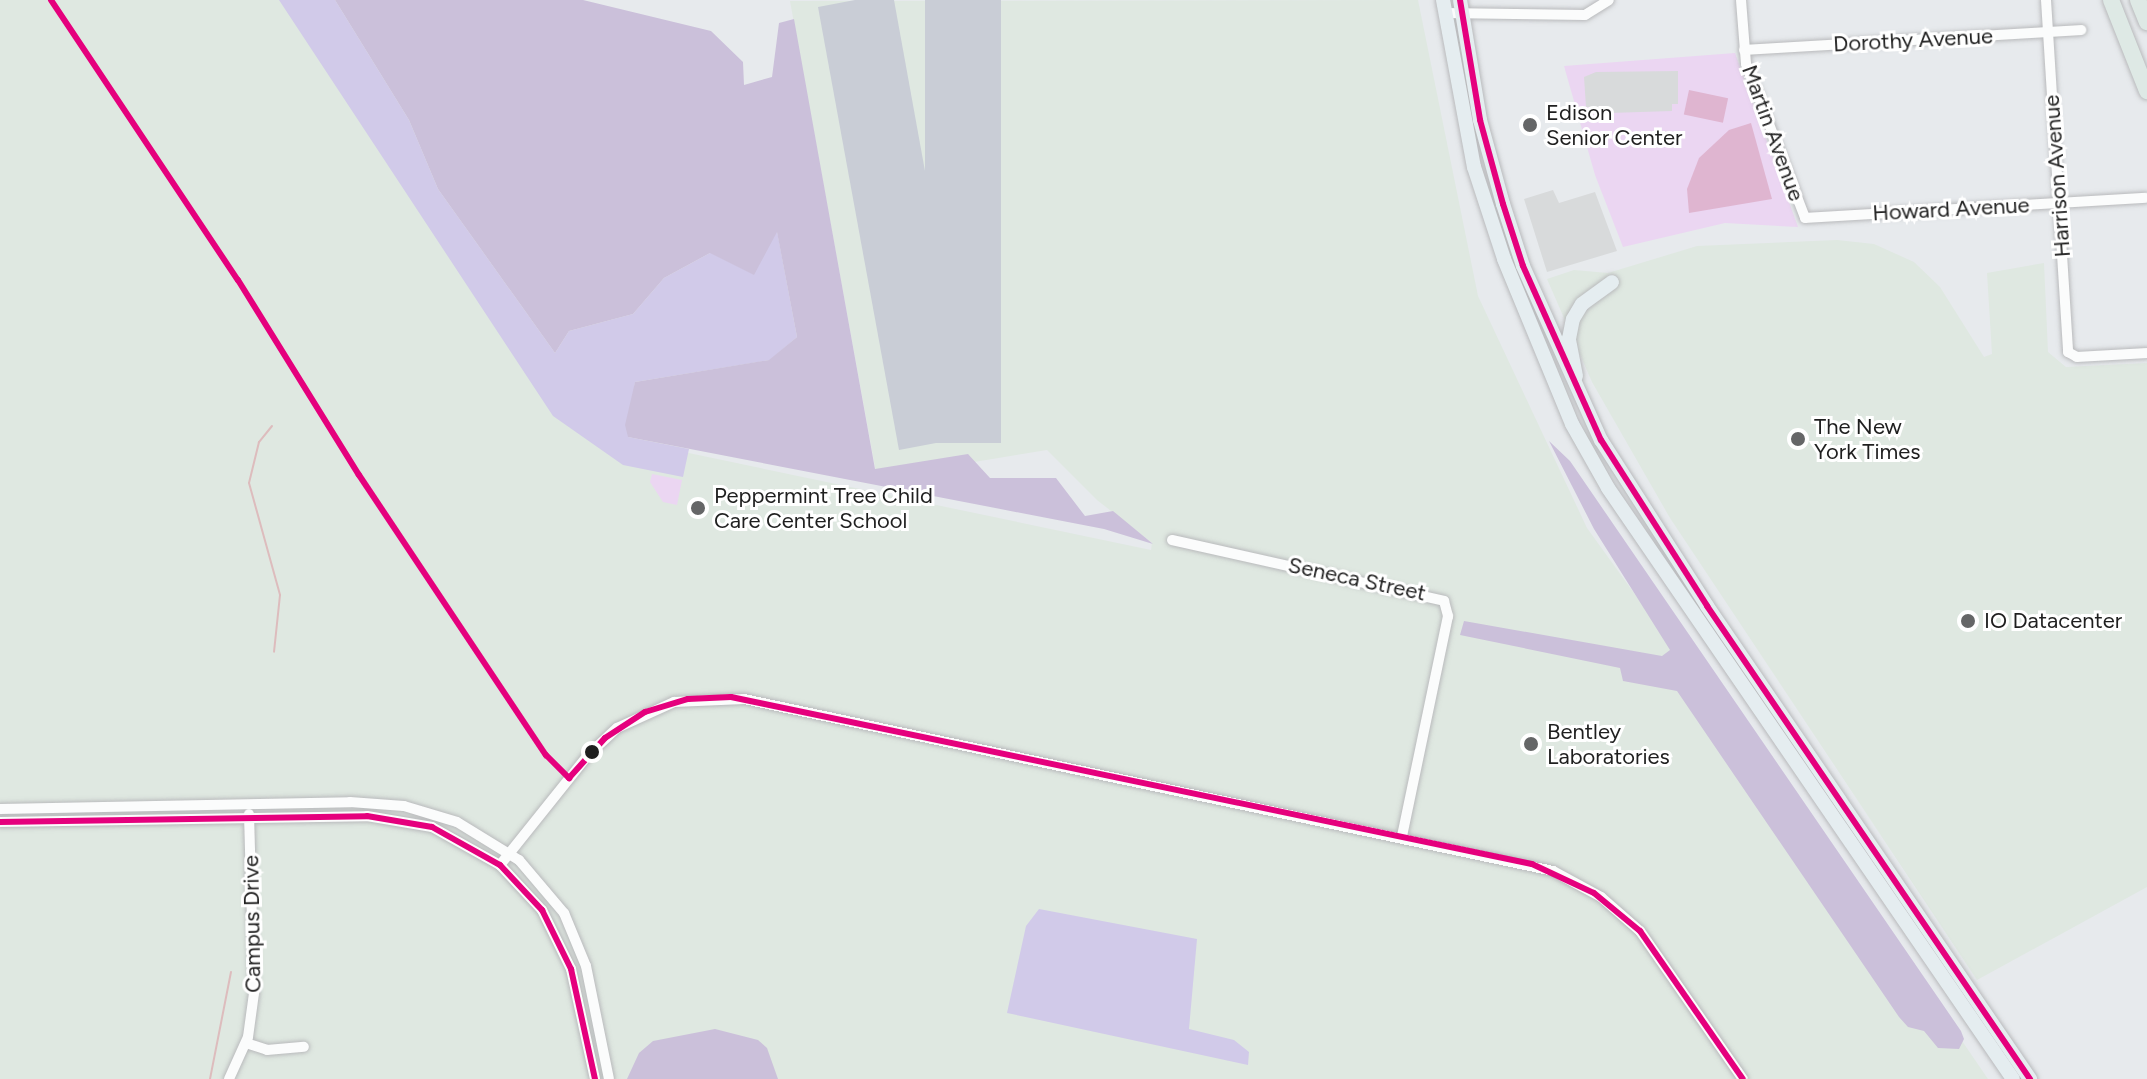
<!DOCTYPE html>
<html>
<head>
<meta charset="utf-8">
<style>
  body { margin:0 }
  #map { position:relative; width:2147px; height:1079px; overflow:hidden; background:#e7eaed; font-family:Figtree,sans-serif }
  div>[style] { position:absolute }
  .industrial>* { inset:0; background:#dfe8e1 }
  .construction>* { inset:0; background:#c9cdd6; transform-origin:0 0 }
  .grass>* { inset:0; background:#d1cae9 }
  .forest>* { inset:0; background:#cbc0da }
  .park>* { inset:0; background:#ebd6f2 }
  .pitch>* { inset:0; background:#dfb5d0; transform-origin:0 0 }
  .parking>* { inset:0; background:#d8dadb }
  .stream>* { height:2px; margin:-1px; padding:0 1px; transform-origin:1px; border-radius:1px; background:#ddbcbd }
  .roads { filter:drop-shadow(0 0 2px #b9babc) drop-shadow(0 0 2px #b9babc) }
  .minor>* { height:10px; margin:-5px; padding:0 5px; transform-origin:5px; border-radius:5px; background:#fbfcfc }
  .major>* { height:14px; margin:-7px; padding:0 7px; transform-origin:7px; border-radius:7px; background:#e5edf0 }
  .highway>* { height:16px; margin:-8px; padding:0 8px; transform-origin:8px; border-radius:8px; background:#dee9e5 }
  .bus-1>* { height:6px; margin:-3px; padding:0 3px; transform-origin:3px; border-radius:3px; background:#e5007d }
  .dots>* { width:22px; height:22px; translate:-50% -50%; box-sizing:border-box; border:4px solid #fff; border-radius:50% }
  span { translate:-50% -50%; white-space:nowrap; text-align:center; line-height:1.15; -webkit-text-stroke:6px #fff; paint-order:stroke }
  .street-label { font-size:22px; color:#1f1f1f }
  .poi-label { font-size:22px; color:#1f1f1f }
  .left { translate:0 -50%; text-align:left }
</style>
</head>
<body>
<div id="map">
  <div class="industrial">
    <i style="clip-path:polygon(0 0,302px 0,593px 433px,1151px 550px,1152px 543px,1097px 500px,1047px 450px,877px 478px,790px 1px,1418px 0,1478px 296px,1587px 528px,1668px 640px,1682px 631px,1988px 1079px,0 1079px)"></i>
    <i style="clip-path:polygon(1837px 240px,1874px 244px,1914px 262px,1940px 287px,1984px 357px,1992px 354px,1987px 273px,2044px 263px,2048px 352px,2066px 367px,2147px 363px,2147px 887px,1977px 980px,1670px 518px,1592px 382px,1547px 279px,1574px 270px,1608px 273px,1697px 246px)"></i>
  </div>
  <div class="construction">
    <i style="clip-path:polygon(855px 0,894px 0,973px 436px,899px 450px,818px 7px)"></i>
    <i style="left:925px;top:0;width:76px;height:443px"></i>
  </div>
  <div class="grass">
    <i style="clip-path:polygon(279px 0,335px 0,409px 120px,438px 189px,555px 353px,569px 331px,633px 314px,664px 278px,710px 253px,777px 231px,797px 337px,770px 360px,635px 382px,628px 437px,689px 449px,683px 477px,623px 465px,553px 416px)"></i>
    <i style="clip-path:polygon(1039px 909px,1197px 939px,1189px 1029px,1234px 1040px,1249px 1052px,1248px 1065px,1007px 1013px,1026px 926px)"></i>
  </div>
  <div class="forest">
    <i style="clip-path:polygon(335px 0,583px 0,711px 31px,743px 62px,744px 85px,772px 77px,779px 23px,794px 19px,875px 469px,968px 454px,990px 478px,1056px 478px,1085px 516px,1113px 511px,1153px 544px,1104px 529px,628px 437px,625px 425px,635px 382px,769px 360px,797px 337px,777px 232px,754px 275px,710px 253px,664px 278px,633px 314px,569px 331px,555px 353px,438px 189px,409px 120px)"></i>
    <i style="clip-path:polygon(1549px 441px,1570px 461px,1961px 1031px,1964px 1039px,1959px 1049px,1938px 1048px,1924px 1031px,1908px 1027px,1899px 1017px,1677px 691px,1623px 681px,1620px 668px,1460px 635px,1464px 621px,1662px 656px,1670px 650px,1594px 529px)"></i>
    <i style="clip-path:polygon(715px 1029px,758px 1040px,767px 1048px,778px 1079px,627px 1079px,639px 1053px,653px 1041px)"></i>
  </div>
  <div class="park">
    <i style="clip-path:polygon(1735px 53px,1798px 227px,1725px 223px,1623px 247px,1595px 175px,1564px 66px)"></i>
    <i style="clip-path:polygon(652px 474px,682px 480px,677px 505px,663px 502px,650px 482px)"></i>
  </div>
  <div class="pitch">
    <i style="left:1689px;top:90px;width:40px;height:25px;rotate:12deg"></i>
    <i style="clip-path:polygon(1751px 123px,1772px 199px,1689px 213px,1687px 189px,1699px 158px,1729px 130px)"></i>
  </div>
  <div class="parking">
    <i style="clip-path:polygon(1678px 71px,1678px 104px,1672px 104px,1672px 111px,1609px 113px,1608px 107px,1586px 107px,1584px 77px,1596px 72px)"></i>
    <i style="clip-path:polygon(1553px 190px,1559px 203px,1595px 192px,1617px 251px,1547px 272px,1524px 199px)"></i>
  </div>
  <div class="stream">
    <i style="left:272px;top:426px;width:21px;rotate:129deg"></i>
    <i style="left:259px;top:442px;width:42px;rotate:103.7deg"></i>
    <i style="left:249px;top:483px;width:116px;rotate:74.5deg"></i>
    <i style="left:280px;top:595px;width:57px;rotate:96deg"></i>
    <i style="left:210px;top:1079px;width:109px;rotate:-78.9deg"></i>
  </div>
  <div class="roads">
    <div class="minor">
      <i style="left:1741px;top:0;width:64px;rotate:85.5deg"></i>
      <i style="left:1746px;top:64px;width:165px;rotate:69deg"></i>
      <i style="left:1805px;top:218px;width:341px;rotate:-3.4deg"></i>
      <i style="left:2046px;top:0;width:353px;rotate:86.4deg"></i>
      <i style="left:2068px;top:352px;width:10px;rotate:29deg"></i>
      <i style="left:2077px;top:357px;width:70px;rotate:-3.3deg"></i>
      <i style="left:1445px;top:13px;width:140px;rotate:0.8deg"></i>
      <i style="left:1585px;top:15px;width:28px;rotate:-32deg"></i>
      <i style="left:1744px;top:50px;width:338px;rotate:-3.4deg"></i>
      <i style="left:1172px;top:540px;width:279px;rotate:12.6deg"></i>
      <i style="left:1444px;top:601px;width:16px;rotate:75deg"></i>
      <i style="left:1448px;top:616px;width:225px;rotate:101.8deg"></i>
      <i style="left:0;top:809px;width:350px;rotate:-1.1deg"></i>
      <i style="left:350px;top:802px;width:54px;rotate:4.2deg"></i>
      <i style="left:404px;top:806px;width:55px;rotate:16.8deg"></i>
      <i style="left:457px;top:822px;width:73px;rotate:31.5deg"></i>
      <i style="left:519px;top:860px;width:70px;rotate:49.7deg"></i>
      <i style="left:564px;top:913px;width:57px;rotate:67.5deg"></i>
      <i style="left:586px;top:966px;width:115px;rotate:78.5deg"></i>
      <i style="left:0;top:822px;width:367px;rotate:-0.9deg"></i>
      <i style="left:367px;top:816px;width:66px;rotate:9.6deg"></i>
      <i style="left:432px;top:827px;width:78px;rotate:29.2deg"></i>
      <i style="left:500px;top:865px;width:62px;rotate:47deg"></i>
      <i style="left:542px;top:910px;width:66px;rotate:63.8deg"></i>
      <i style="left:571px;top:969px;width:113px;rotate:77.7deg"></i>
      <i style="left:500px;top:865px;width:141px;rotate:-51.3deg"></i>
      <i style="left:588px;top:755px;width:40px;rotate:-43deg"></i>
      <i style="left:617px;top:728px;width:63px;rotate:-24.5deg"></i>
      <i style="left:674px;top:702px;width:70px;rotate:-2.5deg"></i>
      <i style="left:744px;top:699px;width:827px;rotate:12deg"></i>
      <i style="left:1553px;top:871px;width:55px;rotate:28.4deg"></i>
      <i style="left:1601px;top:897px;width:52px;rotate:41.1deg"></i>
      <i style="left:1640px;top:931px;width:180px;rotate:55.2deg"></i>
      <i style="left:246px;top:1043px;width:22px;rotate:18deg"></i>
      <i style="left:267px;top:1050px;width:37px;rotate:-5deg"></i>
      <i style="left:229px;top:1079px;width:46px;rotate:-65.7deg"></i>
      <i style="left:248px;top:1037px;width:44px;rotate:-82.2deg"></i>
      <i style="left:254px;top:993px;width:179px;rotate:-91.6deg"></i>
    </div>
    <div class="major">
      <i style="left:1443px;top:0;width:170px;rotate:79.5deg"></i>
      <i style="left:1474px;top:167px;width:97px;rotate:71.9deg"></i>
      <i style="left:1504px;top:259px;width:178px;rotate:67.6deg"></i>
      <i style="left:1572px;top:424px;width:73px;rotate:60.6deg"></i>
      <i style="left:1608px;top:488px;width:716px;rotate:55.58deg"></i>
      <i style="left:1460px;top:0;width:122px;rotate:80.5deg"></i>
      <i style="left:1480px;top:120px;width:87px;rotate:74.7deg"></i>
      <i style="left:1503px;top:204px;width:65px;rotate:72.1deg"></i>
      <i style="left:1523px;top:266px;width:191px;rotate:65.9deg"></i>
      <i style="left:1601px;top:440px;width:197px;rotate:57.4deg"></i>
      <i style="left:1707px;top:606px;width:573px;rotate:55.67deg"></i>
      <i style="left:1576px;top:376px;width:38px;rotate:-101deg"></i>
      <i style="left:1569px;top:339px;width:20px;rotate:-79deg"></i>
      <i style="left:1573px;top:319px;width:17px;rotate:-59deg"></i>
      <i style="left:1582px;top:304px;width:37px;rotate:-36deg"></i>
    </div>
    <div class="highway">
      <i style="left:2111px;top:0;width:98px;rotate:68.4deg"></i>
      <i style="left:2138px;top:0;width:24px;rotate:68deg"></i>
    </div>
  </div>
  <div class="bus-1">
    <i style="left:51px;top:0;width:337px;rotate:56.3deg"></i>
    <i style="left:238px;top:280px;width:229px;rotate:58.2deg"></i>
    <i style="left:359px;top:475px;width:337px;rotate:56.3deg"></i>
    <i style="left:546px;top:755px;width:33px;rotate:45deg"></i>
    <i style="left:1460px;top:0;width:122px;rotate:80.5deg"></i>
    <i style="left:1480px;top:120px;width:87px;rotate:74.7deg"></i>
    <i style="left:1503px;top:204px;width:65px;rotate:72.1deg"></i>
    <i style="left:1523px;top:266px;width:191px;rotate:65.9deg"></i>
    <i style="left:1601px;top:440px;width:197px;rotate:57.4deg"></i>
    <i style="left:1707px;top:606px;width:573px;rotate:55.67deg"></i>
    <i style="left:569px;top:778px;width:54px;rotate:-48deg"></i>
    <i style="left:605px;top:738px;width:48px;rotate:-33deg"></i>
    <i style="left:645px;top:712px;width:45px;rotate:-16.8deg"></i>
    <i style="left:688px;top:699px;width:43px;rotate:-2.7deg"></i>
    <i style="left:731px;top:697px;width:818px;rotate:11.78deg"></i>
    <i style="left:1532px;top:864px;width:68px;rotate:25.1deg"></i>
    <i style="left:1594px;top:893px;width:60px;rotate:39.6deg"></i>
    <i style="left:1640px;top:931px;width:180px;rotate:55.2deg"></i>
    <i style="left:0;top:822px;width:367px;rotate:-0.9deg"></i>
    <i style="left:367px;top:816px;width:66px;rotate:9.6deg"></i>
    <i style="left:432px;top:827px;width:78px;rotate:29.2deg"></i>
    <i style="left:500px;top:865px;width:62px;rotate:47deg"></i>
    <i style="left:542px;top:910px;width:66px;rotate:63.8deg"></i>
    <i style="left:571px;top:969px;width:113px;rotate:77.7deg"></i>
  </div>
  <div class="dots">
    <i style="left:1530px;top:125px;background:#656667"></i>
    <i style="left:1798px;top:439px;background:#656667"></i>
    <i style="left:698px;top:508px;background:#656667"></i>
    <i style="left:1968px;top:621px;background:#656667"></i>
    <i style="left:1531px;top:744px;background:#656667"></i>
    <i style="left:592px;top:752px;background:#1f1f1f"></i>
  </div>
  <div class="street-label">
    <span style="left:1913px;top:40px;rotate:-3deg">Dorothy Avenue</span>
    <span style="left:1773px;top:133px;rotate:70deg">Martin Avenue</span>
    <span style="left:2057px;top:176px;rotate:-94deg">Harrison Avenue</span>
    <span style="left:1951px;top:209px;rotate:-3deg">Howard Avenue</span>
    <span style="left:1357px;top:579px;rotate:12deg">Seneca Street</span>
    <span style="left:252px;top:924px;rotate:-91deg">Campus Drive</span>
  </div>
  <div class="poi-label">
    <span class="left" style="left:1546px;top:125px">Edison<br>Senior Center</span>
    <span class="left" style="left:1814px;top:439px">The New<br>York Times</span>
    <span class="left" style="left:714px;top:508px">Peppermint Tree Child<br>Care Center School</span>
    <span class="left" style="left:1984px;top:621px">IO Datacenter</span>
    <span class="left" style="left:1547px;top:744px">Bentley<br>Laboratories</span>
  </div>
</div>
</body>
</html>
